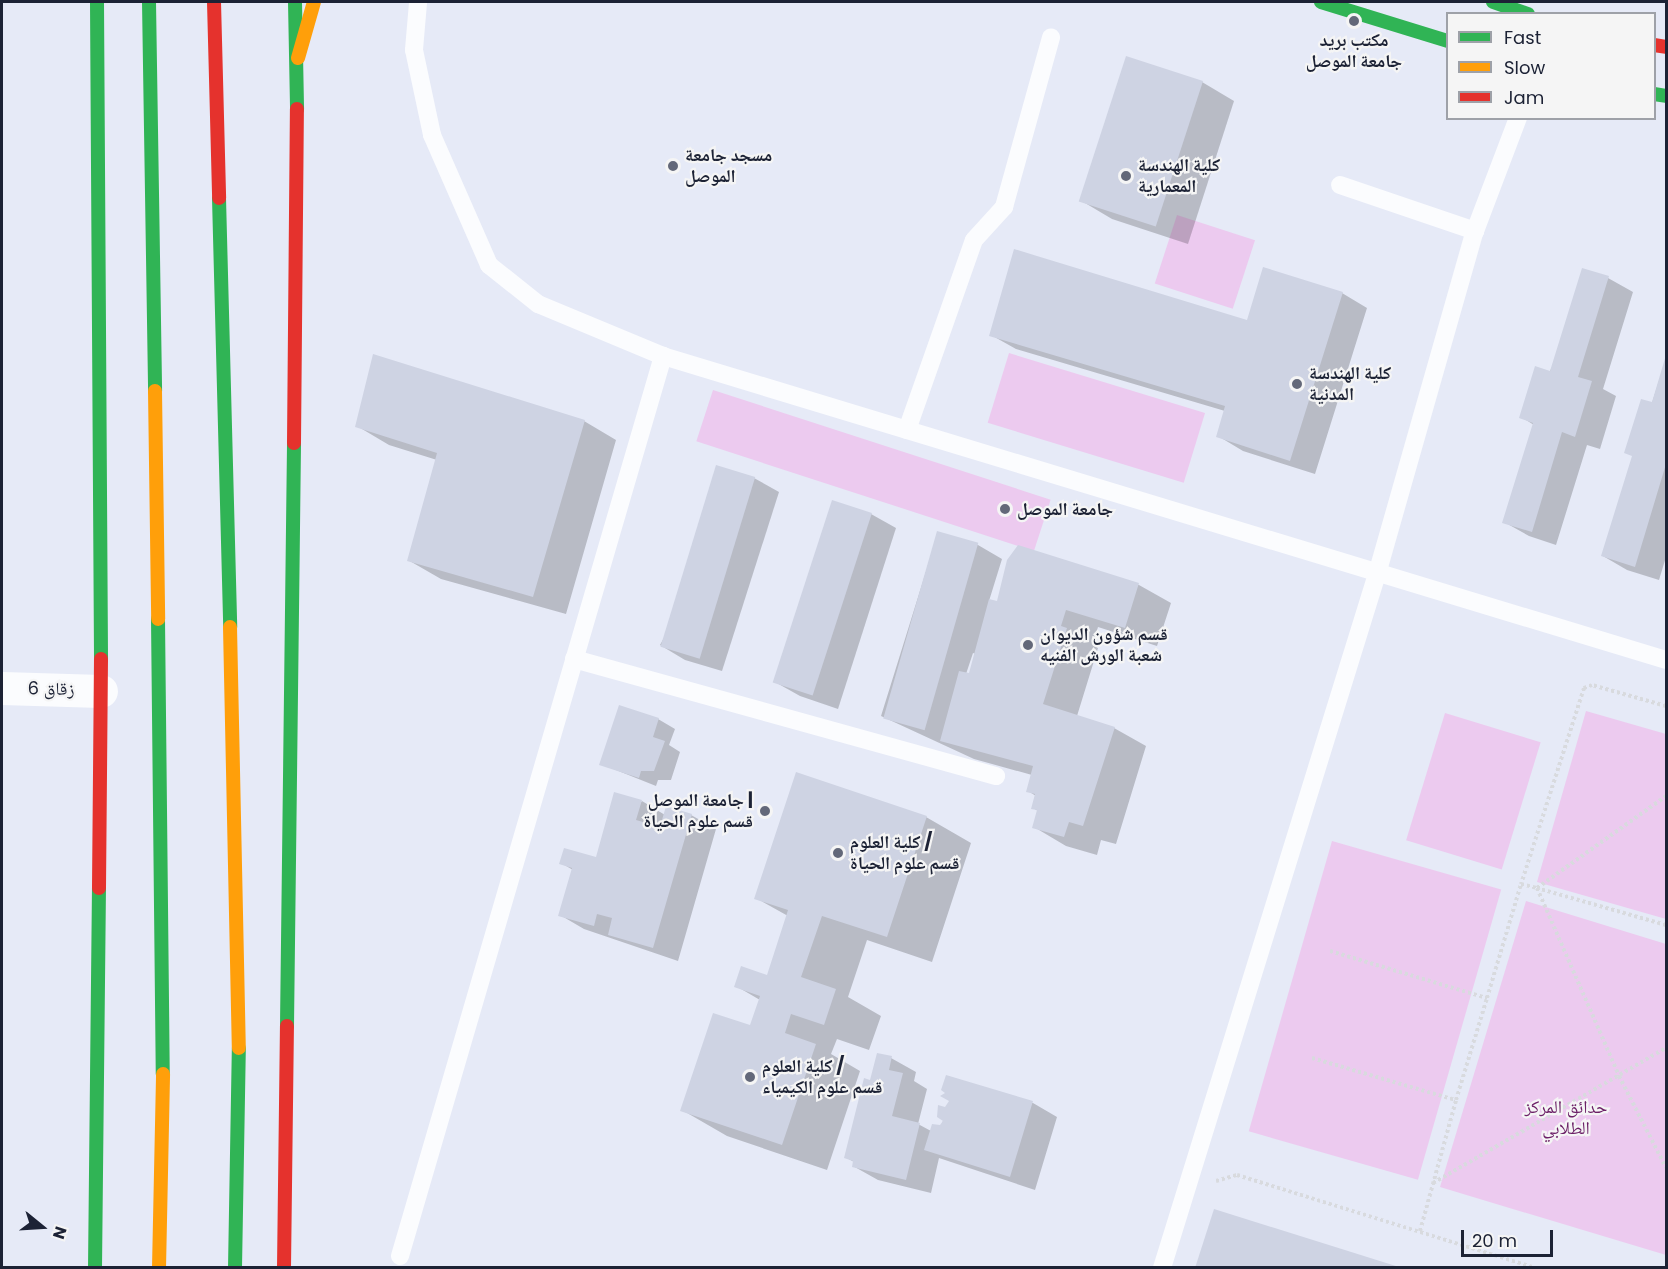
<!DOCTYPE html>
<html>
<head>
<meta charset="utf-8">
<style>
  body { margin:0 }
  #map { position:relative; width:1668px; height:1269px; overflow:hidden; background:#e6eaf7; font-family:Poppins,"Noto Naskh Arabic",sans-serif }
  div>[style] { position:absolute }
  .green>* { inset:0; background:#eccaef; transform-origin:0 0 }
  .shadow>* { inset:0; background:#0003 }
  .building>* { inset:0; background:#ced3e3; transform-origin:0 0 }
  .path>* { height:4px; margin-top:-2px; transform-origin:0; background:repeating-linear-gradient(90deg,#d8dade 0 3px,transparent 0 6px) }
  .lane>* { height:18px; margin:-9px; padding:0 9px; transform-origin:9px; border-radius:9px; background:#fbfcfe }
  .street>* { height:33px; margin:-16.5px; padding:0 16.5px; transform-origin:16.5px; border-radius:16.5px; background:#fbfcfe }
  .fast>* { height:14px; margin:-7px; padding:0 7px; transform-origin:7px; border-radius:7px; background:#30b455 }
  .slow>* { height:14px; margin:-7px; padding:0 7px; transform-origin:7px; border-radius:7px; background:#ff9f0a }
  .jam>* { height:14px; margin:-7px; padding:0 7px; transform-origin:7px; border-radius:7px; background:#e5322d }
  .dots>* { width:16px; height:16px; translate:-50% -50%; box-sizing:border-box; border:3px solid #f5f5f5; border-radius:50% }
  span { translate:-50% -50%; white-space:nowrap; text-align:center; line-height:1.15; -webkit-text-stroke:4.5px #f5f5f5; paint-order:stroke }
  .poi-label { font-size:18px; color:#1c2235; font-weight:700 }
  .left { translate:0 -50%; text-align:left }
  .right { translate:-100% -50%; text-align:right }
  .street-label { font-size:18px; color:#1c2235 }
  .park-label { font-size:18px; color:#6c2067 }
  .frame { position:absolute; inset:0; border:3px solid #1c2235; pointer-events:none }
  .legend { position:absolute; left:1446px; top:12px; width:210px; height:108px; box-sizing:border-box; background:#f5f5f5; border:2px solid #9ea1a8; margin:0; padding:8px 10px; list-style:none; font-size:18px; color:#1c2235 }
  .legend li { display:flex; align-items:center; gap:12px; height:30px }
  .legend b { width:30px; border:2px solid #9ea1a8 }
  .north { position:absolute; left:12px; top:1197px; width:60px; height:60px; -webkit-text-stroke:4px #f5f5f5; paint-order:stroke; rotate:108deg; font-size:16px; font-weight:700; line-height:24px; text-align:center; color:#1c2235 }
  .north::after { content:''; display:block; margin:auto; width:21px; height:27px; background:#1c2235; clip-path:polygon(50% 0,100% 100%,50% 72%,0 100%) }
  .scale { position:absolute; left:1461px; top:1230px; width:92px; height:27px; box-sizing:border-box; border:3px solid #1c2235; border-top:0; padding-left:8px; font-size:18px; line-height:21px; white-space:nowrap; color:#1c2235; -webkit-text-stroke:4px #f5f5f5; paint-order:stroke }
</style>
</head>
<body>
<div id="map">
  <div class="green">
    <i style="left:1177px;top:215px;width:82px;height:72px;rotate:18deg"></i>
    <i style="left:1009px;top:353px;width:205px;height:73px;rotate:17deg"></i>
    <i style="left:713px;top:390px;width:355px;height:54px;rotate:18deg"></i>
    <i style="clip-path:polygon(1586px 711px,1666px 734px,1666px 919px,1537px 882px)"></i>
    <i style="left:1445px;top:713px;width:100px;height:133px;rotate:17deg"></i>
    <i style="left:1332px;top:841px;width:176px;height:302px;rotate:16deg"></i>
    <i style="clip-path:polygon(1526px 901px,1666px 944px,1666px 1255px,1440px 1187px)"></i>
  </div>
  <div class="shadow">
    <i style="clip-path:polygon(1202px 82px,1234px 101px,1188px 244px,1112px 219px,1080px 200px)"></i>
    <i style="clip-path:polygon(1608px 278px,1633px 292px,1603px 389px,1616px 396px,1600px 449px,1587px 445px,1556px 545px,1529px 536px,1504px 522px,1534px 425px,1521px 417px)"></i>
    <i style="clip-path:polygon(1342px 293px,1367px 308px,1315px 474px,1243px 451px,1218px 436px,1225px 411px,1016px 349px,991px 335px,1248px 322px)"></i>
    <i style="clip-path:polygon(1666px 359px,1666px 557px,1659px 580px,1627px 570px,1603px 556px)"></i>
    <i style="clip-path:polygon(584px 421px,616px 440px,566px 614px,441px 579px,408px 560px,437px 460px,389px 445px,357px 426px)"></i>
    <i style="clip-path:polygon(754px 478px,779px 492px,722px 671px,685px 660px,660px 645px)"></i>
    <i style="clip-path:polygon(871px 514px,896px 528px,838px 709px,800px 696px,775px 682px)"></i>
    <i style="clip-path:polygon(evenodd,938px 533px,978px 545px,1002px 559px,989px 601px,998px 603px,1018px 547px,1139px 585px,1171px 603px,1157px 646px,1098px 627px,1093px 645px,1098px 648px,1077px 716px,1114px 728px,1146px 746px,1116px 844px,1101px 840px,1097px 855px,1066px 846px,1034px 827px,1038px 811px,1033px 808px,1036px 796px,1028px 791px,1032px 775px,974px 759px,881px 716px,938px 533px,973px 653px,976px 654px,970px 675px,966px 674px,973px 653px)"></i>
    <i style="clip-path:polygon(658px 719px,675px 729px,669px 745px,680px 752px,671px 780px,658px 780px,656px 786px,601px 764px)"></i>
    <i style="clip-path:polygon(642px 801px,665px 815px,691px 815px,716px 829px,678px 961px,584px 929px,560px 915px,573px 870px,561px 863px,597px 859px)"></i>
    <i style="clip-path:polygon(926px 817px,971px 843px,932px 962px,867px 940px,848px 997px,881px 1016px,869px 1050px,837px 1039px,831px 1054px,860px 1071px,827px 1170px,727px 1136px,682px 1110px,751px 1027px,760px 1000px,736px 986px,768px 976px,788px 916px,756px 898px)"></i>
    <i style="clip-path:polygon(891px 1058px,916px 1072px,914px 1081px,927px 1089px,918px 1124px,931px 1131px,941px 1126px,951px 1100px,947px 1076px,1033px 1103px,1057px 1117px,1035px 1190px,939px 1158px,931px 1193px,878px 1180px,853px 1166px,854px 1162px,845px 1157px,871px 1082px)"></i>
  </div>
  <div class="building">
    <i style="left:1126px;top:56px;width:81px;height:153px;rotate:18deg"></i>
    <i style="clip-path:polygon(1014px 249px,1247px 320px,1263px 267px,1343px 292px,1290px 461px,1216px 437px,1225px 406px,989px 336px)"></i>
    <i style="clip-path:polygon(1582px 268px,1609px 276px,1578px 377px,1592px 381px,1575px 437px,1562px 432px,1532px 532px,1502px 523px,1533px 423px,1519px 418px,1535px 366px,1550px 371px)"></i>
    <i style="clip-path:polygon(373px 354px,585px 420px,533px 597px,407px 561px,437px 453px,355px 427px)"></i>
    <i style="clip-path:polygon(1666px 355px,1666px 464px,1635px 567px,1601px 556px,1632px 456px,1624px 453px,1641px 399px,1652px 402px)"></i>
    <i style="left:716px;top:465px;width:41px;height:190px;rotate:17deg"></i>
    <i style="left:832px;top:500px;width:42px;height:192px;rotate:18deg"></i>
    <i style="left:937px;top:531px;width:43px;height:195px;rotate:16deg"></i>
    <i style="clip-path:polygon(1018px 545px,1139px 583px,1125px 628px,1066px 610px,1061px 626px,1067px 628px,1043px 704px,1115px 727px,1083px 826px,1069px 822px,1064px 837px,1032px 828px,1037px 810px,1031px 809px,1035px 794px,1026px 792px,1033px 766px,940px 741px,959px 671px,969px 673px,989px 599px,997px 601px,1007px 560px)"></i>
    <i style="clip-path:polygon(619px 705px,659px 718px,653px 737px,665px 741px,654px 771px,641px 771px,639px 778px,599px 765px)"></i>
    <i style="clip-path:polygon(796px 772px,927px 816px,887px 937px,822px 916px,801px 977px,836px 989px,824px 1025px,791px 1014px,785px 1033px,816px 1044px,782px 1145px,680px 1111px,713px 1013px,750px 1025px,760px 996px,734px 987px,741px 966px,767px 975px,788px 910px,754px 899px)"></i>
    <i style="clip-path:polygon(614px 792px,642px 800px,636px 820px,660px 827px,666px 806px,692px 814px,653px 948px,608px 935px,612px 918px,597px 914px,594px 926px,558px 916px,572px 868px,559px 864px,564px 848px,596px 857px)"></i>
    <i style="clip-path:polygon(877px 1053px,892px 1056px,889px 1070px,903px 1073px,892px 1116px,920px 1123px,906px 1180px,852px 1167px,853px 1161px,844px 1158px,864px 1078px,870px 1080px)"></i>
    <i style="clip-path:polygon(946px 1075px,1033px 1101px,1010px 1177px,924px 1150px,932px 1124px,940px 1125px,943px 1121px,937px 1117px,938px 1105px,945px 1107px,949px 1101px,940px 1096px,945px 1093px,941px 1090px)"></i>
    <i style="clip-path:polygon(1214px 1209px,1399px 1267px,1398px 1268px,1195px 1268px)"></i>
  </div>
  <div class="path">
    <i style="left:1666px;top:706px;width:77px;rotate:-164.2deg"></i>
    <i style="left:1592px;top:685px;width:9px;rotate:159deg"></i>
    <i style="left:1584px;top:688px;width:206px;rotate:107.8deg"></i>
    <i style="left:1521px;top:884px;width:16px;rotate:14deg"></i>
    <i style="left:1537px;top:888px;width:158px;rotate:-35.5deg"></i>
    <i style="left:1666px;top:925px;width:134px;rotate:-164deg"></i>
    <i style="left:1537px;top:888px;width:205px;rotate:66.4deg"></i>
    <i style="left:1619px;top:1076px;width:103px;rotate:62.9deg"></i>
    <i style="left:1330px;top:951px;width:164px;rotate:16.7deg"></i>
    <i style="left:1487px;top:998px;width:119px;rotate:-73.4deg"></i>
    <i style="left:1312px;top:1058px;width:150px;rotate:16.3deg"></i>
    <i style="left:1456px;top:1100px;width:107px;rotate:-73.1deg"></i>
    <i style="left:1216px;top:1181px;width:22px;rotate:-16deg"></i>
    <i style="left:1237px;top:1175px;width:313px;rotate:17.3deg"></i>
    <i style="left:1433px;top:1183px;width:269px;rotate:-30.1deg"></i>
    <i style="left:1420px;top:1231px;width:136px;rotate:-74.6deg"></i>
  </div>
  <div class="lane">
    <i style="left:418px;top:3px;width:47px;rotate:94.9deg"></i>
    <i style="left:414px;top:50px;width:87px;rotate:78deg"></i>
    <i style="left:432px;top:135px;width:142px;rotate:66.3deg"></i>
    <i style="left:489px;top:265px;width:63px;rotate:38.5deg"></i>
    <i style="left:538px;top:304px;width:135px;rotate:22.6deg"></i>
    <i style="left:663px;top:356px;width:1048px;rotate:16.86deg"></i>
    <i style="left:1340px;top:185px;width:143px;rotate:18.8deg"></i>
    <i style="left:907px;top:430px;width:201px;rotate:-70.6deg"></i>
    <i style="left:974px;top:240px;width:45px;rotate:-47.7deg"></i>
    <i style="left:1004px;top:207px;width:176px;rotate:-74.5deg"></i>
    <i style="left:574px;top:659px;width:438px;rotate:15.5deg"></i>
    <i style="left:400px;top:1256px;width:938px;rotate:-73.71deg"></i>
    <i style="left:1162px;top:1268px;width:727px;rotate:-72.79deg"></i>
    <i style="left:1377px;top:574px;width:357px;rotate:-74.1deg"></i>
    <i style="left:1475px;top:231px;width:121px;rotate:-69.2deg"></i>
  </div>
  <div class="street">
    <i style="left:2px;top:688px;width:99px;rotate:1.7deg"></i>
  </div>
  <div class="fast">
    <i style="left:97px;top:2px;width:657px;rotate:89.65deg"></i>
    <i style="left:149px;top:2px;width:389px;rotate:89.1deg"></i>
    <i style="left:295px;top:2px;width:107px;rotate:88.9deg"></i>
    <i style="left:1321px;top:2px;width:133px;rotate:17.1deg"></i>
    <i style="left:1493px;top:2px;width:37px;rotate:19deg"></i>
    <i style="left:1654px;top:94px;width:12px;rotate:9deg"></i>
    <i style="left:219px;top:198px;width:429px;rotate:88.5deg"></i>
    <i style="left:158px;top:619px;width:455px;rotate:89.4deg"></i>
    <i style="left:287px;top:1026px;width:583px;rotate:-89.31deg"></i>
    <i style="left:95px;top:1268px;width:380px;rotate:-89.4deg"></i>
    <i style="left:235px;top:1268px;width:220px;rotate:-89deg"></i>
  </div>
  <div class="slow">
    <i style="left:298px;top:58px;width:58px;rotate:-74.1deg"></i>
    <i style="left:155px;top:391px;width:228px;rotate:89.2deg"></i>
    <i style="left:230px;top:627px;width:421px;rotate:88.8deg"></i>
    <i style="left:159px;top:1268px;width:194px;rotate:-88.8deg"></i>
  </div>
  <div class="jam">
    <i style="left:214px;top:2px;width:196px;rotate:88.5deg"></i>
    <i style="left:1654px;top:45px;width:12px;rotate:9deg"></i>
    <i style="left:294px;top:443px;width:334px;rotate:-89.5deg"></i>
    <i style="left:99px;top:888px;width:229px;rotate:-89.5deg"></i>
    <i style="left:284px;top:1268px;width:242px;rotate:-89.3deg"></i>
  </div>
  <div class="dots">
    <i style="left:1354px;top:21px;background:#636879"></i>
    <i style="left:673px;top:166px;background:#636879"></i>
    <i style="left:1126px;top:176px;background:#636879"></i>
    <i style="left:1297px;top:384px;background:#636879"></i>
    <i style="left:1005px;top:509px;background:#636879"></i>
    <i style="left:1028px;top:645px;background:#636879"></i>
    <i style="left:765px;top:811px;background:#636879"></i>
    <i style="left:838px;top:853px;background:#636879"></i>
    <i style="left:750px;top:1077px;background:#636879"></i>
  </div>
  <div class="poi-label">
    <span style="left:1354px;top:51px">مكتب بريد<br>جامعة الموصل</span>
    <span class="left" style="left:685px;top:166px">مسجد جامعة<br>الموصل</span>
    <span class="left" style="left:1138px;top:176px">كلية الهندسة<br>المعمارية</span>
    <span class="left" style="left:1309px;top:384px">كلية الهندسة<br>المدنية</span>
    <span class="left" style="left:1017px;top:509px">جامعة الموصل</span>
    <span class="left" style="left:1040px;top:645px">قسم شؤون الديوان<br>شعبة الورش الفنيه</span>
    <span class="right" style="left:753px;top:811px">جامعة الموصل |<br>قسم علوم الحياة</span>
    <span class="left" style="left:850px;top:853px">كلية العلوم /<br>قسم علوم الحياة</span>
    <span class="left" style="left:762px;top:1077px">كلية العلوم /<br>قسم علوم الكيمياء</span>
  </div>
  <div class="street-label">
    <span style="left:51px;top:689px;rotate:1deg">زقاق 6</span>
  </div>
  <div class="park-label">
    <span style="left:1566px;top:1118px">حدائق المركز<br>الطلابي</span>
  </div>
  <div class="frame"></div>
  <ul class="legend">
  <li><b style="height:8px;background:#30b455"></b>Fast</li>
  <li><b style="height:8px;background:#ff9f0a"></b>Slow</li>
  <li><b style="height:8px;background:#e5322d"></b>Jam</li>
  </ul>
  <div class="north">N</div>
  <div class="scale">20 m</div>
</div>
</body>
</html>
